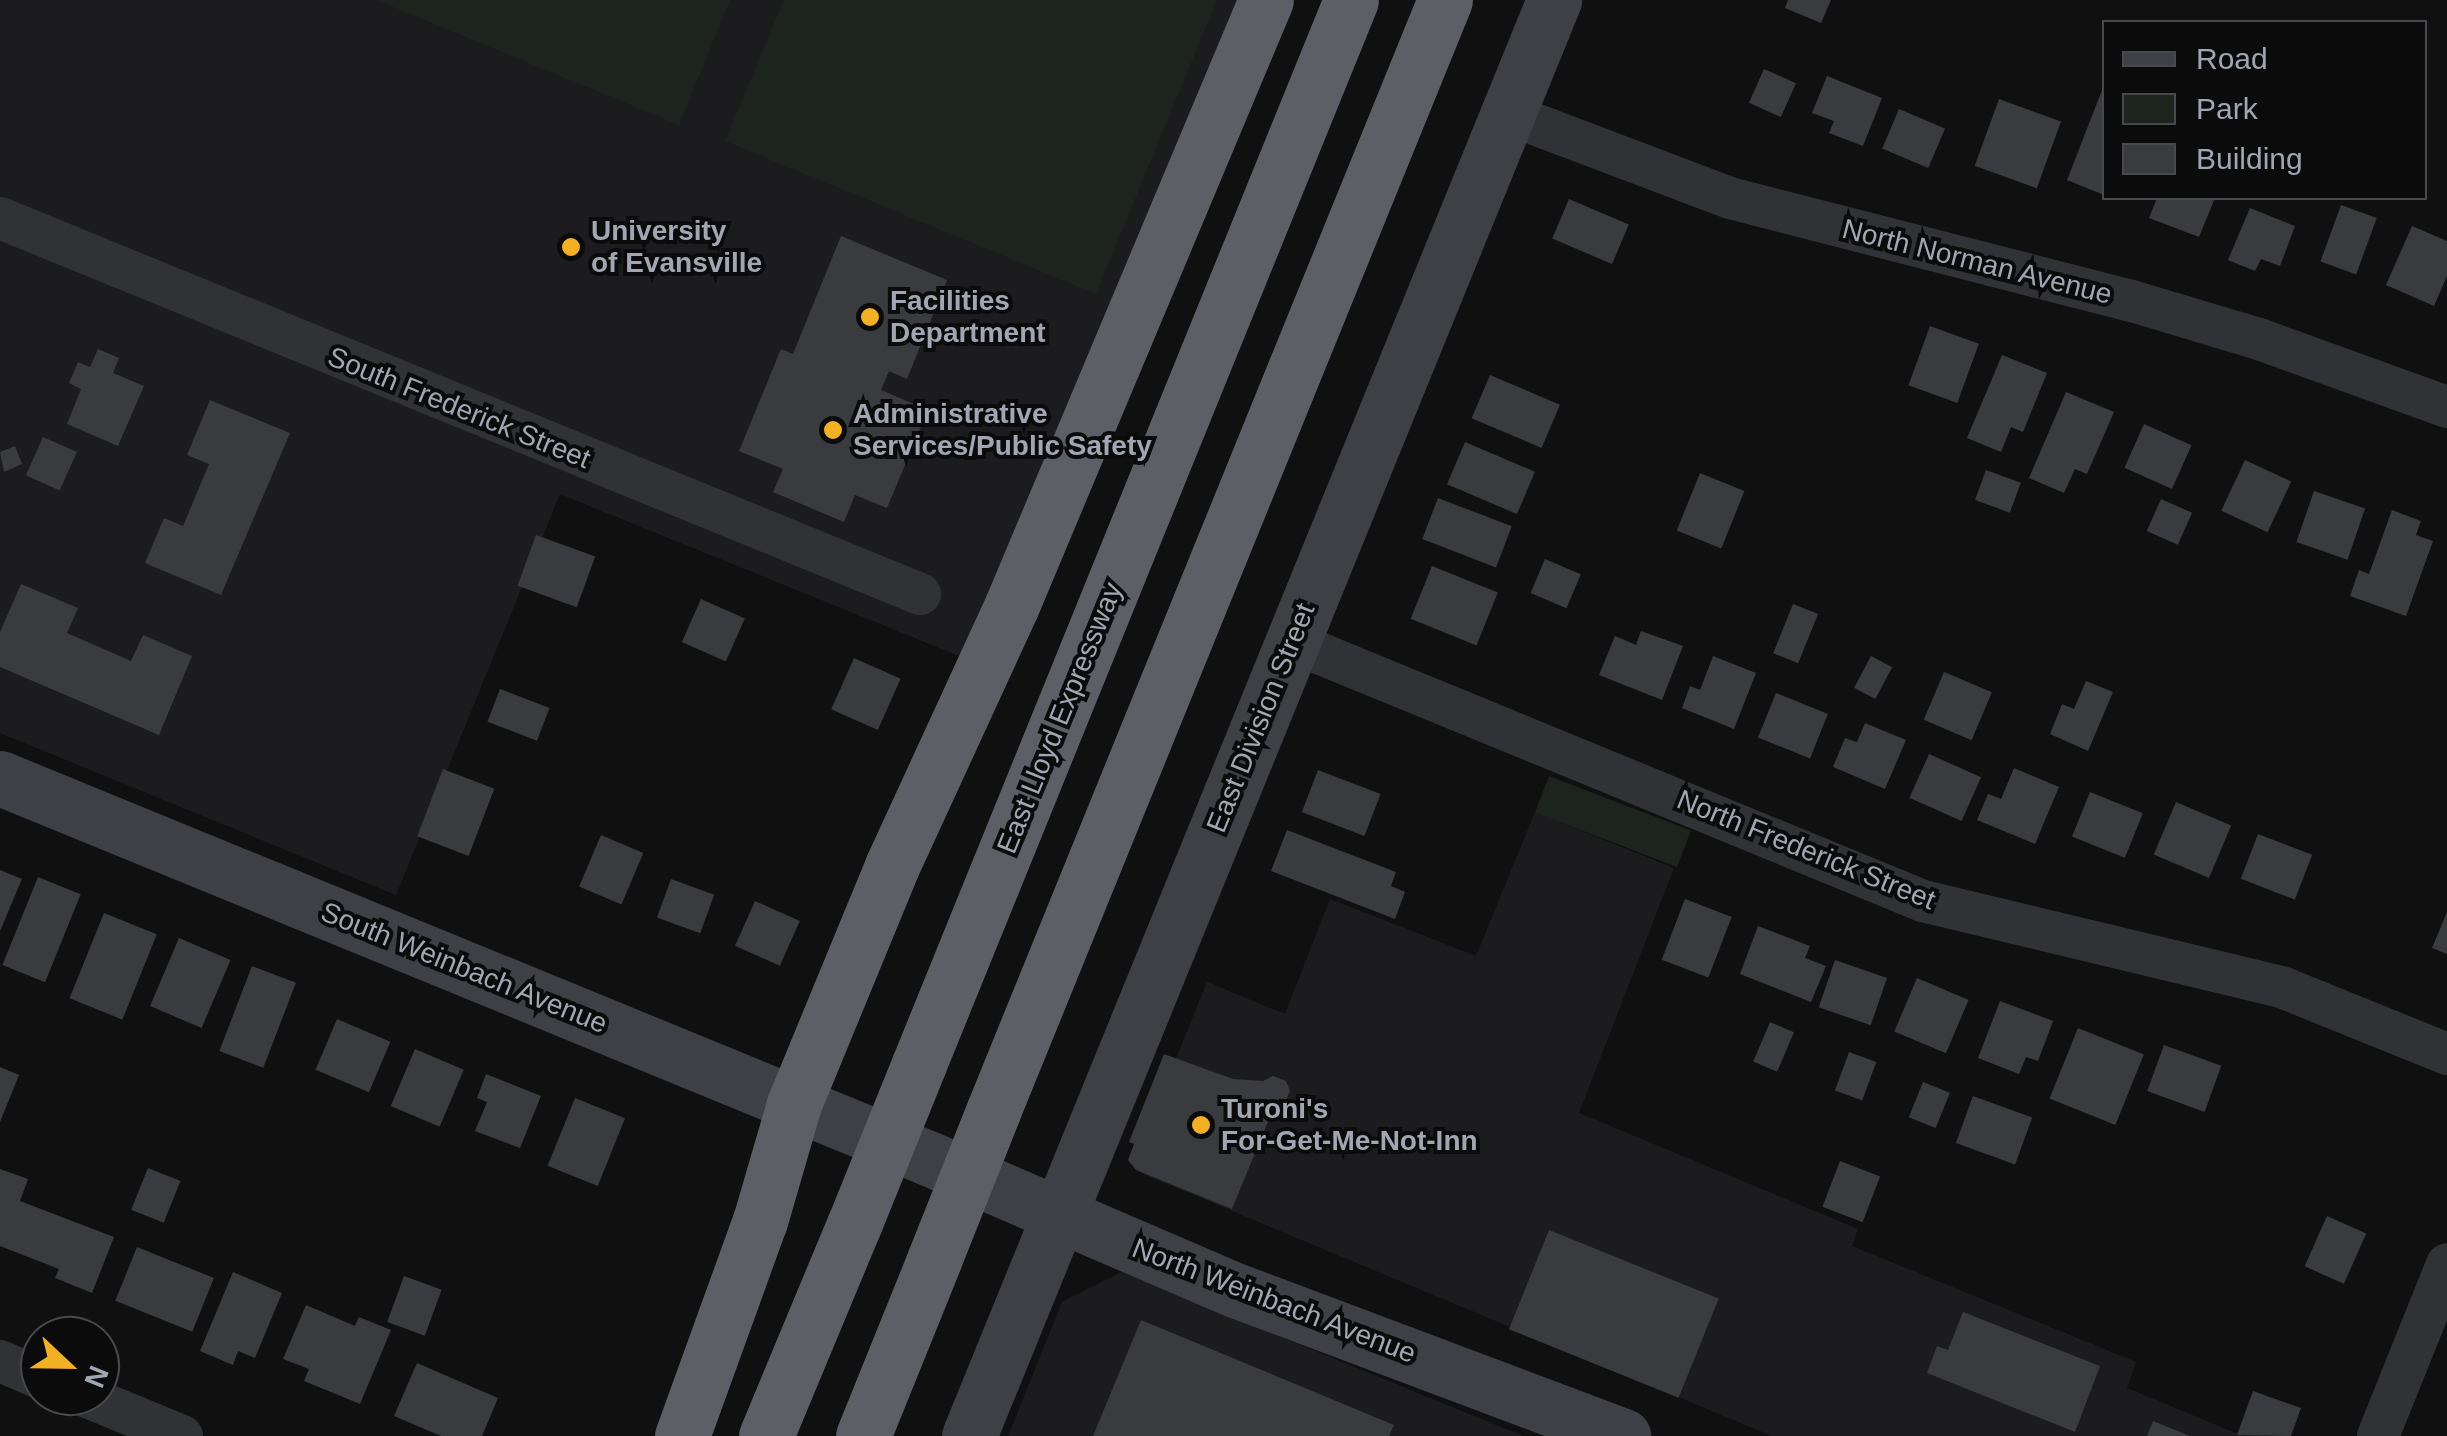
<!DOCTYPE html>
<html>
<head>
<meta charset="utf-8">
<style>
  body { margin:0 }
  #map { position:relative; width:2447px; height:1436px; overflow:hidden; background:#101011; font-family:Arial,sans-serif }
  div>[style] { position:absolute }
  .built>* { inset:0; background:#1c1c1e }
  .green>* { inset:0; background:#1c241d; transform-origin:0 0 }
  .building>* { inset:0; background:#3a3b3e; transform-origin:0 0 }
  .street>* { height:42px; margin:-21px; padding:0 21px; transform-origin:21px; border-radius:21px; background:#313236 }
  .secondary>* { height:55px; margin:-27.5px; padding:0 27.5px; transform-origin:27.5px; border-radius:27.5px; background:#3f4046 }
  .highway>* { height:55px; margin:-27.5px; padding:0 27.5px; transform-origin:27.5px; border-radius:27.5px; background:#5d5f67 }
  .highway-bridge>* { height:55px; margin:-27.5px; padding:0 27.5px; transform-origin:27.5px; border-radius:27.5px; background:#5d5f67 }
  .dots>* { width:28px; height:28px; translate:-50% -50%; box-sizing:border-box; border:5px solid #0b0b0c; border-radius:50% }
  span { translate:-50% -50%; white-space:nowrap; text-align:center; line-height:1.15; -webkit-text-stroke:8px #0b0b0c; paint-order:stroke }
  .poi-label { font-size:28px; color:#a1a6b2; font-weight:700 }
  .left { translate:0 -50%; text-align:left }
  .street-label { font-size:28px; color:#a1a6b2 }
  .legend { position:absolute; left:2102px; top:20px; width:325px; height:180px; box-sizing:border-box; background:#0b0b0c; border:2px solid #47494e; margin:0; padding:12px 18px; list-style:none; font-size:30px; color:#a1a6b2 }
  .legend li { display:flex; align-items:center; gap:20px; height:50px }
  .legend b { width:50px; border:2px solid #47494e }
  .north { position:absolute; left:20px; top:1316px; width:100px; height:100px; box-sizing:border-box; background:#0b0b0c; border:2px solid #47494e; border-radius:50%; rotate:112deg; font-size:28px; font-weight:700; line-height:40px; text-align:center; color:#a1a6b2 }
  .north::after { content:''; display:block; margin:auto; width:35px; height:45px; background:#f4b025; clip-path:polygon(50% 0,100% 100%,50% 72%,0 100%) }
</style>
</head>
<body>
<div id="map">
  <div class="built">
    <i style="clip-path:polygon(0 0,1245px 0,969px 660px,560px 494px,396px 895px,0 733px)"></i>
    <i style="clip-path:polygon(1535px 812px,1674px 868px,1579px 1113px,1858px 1229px,1852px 1246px,2136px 1362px,2127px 1388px,2243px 1436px,1772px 1436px,1141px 1173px,1134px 1162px,1207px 982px,1285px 1014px,1330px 899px,1476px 956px)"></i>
    <i style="clip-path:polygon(1122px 1272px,1523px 1436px,1008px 1436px,1062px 1302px)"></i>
  </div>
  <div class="green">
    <i style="clip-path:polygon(376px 0,730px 0,679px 125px)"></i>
    <i style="clip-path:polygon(784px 0,1217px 0,1096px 294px,725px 141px)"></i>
    <i style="left:1549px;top:776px;width:152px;height:39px;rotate:21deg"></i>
  </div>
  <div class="building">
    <i style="clip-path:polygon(1788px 0,1831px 0,1821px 23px,1785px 8px)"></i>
    <i style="left:1764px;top:69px;width:35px;height:37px;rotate:24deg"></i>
    <i style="clip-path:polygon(1827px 76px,1882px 98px,1863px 146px,1829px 133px,1834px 121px,1812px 113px)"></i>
    <i style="clip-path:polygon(2104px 85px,2104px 195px,2067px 180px)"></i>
    <i style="left:1999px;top:99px;width:66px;height:71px;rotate:20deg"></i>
    <i style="left:1899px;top:109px;width:50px;height:43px;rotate:23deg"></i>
    <i style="clip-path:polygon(2157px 198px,2215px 198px,2199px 237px,2149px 218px)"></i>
    <i style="left:1569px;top:199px;width:65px;height:43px;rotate:23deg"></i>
    <i style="left:2341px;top:205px;width:38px;height:60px;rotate:20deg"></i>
    <i style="clip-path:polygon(2250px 208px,2295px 226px,2280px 266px,2261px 259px,2255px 271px,2228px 260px)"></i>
    <i style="clip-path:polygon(2412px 226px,2447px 241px,2447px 276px,2434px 306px,2386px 285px)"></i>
    <i style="clip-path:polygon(841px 236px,947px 280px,907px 379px,889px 371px,881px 390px,928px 410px,887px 508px,855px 495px,844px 522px,773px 492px,783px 469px,739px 451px,781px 349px,793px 354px)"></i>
    <i style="left:1930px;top:326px;width:52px;height:63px;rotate:20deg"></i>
    <i style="clip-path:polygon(98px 349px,119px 358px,113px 373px,144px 386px,118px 446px,67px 424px,81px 389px,69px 383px,78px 362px,90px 367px)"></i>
    <i style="clip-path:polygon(2002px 355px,2047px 373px,2023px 432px,2011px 427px,2001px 452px,1967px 438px)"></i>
    <i style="left:1490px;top:375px;width:76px;height:47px;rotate:23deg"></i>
    <i style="clip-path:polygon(2066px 392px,2114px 412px,2087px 474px,2075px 469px,2064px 493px,2029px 478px)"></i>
    <i style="clip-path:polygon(210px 400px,290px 433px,221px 595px,145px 563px,164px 518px,183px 526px,209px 464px,187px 455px)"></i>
    <i style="left:2144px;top:424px;width:52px;height:48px;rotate:24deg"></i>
    <i style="left:43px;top:437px;width:37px;height:42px;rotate:24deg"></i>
    <i style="left:1465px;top:442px;width:76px;height:46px;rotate:23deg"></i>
    <i style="clip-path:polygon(15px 446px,22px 464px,4px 472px,0 452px)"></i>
    <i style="left:2245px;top:460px;width:51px;height:56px;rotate:25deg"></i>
    <i style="left:1986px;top:470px;width:37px;height:32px;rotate:20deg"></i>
    <i style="left:1700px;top:473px;width:48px;height:62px;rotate:22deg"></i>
    <i style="left:2314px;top:491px;width:54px;height:54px;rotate:19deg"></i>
    <i style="left:1438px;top:498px;width:79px;height:44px;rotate:21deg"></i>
    <i style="left:2161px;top:499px;width:34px;height:35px;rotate:24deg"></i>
    <i style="clip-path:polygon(2392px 510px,2421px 521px,2416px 535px,2433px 541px,2406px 616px,2350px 596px,2359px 570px,2369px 574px)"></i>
    <i style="left:536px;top:535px;width:63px;height:54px;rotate:20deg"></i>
    <i style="left:1545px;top:559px;width:39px;height:37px;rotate:23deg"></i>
    <i style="left:1432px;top:566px;width:71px;height:57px;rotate:22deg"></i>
    <i style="clip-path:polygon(21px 584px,78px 608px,67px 633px,131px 661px,143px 635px,192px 656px,159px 735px,0 667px,0 632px)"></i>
    <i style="left:701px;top:599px;width:48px;height:47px;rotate:24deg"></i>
    <i style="left:1793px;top:604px;width:27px;height:53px;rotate:22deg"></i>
    <i style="clip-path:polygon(1641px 631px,1683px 646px,1662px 700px,1599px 675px,1615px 636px,1636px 645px)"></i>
    <i style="clip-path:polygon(1713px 656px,1756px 673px,1734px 729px,1682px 708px,1690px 686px,1700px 690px)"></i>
    <i style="left:1871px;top:656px;width:24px;height:36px;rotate:28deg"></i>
    <i style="left:854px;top:658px;width:51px;height:56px;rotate:24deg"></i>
    <i style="left:1944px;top:672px;width:52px;height:52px;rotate:23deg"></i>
    <i style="clip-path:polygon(2086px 681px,2113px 692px,2088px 751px,2050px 734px,2062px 704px,2074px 709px)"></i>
    <i style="left:500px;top:689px;width:53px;height:35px;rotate:21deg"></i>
    <i style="left:1776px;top:693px;width:56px;height:48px;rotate:22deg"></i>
    <i style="clip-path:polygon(1865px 723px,1906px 740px,1885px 789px,1833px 767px,1845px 738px,1857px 742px)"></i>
    <i style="left:1929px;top:754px;width:57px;height:48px;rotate:24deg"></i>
    <i style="clip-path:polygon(2014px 768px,2059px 787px,2035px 844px,1977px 820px,1988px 794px,2001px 799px)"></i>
    <i style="left:443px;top:769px;width:55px;height:72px;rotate:21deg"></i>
    <i style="left:1318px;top:770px;width:67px;height:45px;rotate:21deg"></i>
    <i style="left:2090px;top:792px;width:57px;height:48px;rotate:22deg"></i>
    <i style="left:2176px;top:802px;width:60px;height:57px;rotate:23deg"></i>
    <i style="clip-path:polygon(1287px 830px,1396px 872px,1391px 886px,1405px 892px,1395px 919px,1271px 871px)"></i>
    <i style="left:2258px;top:834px;width:58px;height:48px;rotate:21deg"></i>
    <i style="left:601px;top:835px;width:46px;height:56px;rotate:23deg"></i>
    <i style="clip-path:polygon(0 870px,22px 879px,0 931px)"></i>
    <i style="left:38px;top:877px;width:46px;height:95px;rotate:22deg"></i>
    <i style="left:671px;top:879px;width:46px;height:41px;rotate:20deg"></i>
    <i style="left:1685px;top:899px;width:50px;height:65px;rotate:21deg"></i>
    <i style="left:755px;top:901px;width:49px;height:49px;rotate:24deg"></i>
    <i style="clip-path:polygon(2447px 912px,2447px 954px,2432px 948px)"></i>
    <i style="left:104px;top:913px;width:57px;height:92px;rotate:22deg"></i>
    <i style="clip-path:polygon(1758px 926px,1810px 946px,1805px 958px,1826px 966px,1811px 1002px,1740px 974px)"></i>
    <i style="left:179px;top:938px;width:56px;height:74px;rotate:23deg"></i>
    <i style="left:1835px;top:960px;width:55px;height:50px;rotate:19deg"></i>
    <i style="left:252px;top:966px;width:47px;height:91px;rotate:21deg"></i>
    <i style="left:1917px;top:978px;width:56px;height:58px;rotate:23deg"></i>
    <i style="clip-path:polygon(2000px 1001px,2053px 1021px,2038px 1061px,2026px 1057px,2019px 1074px,1978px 1058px)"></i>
    <i style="left:337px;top:1019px;width:58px;height:55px;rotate:23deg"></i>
    <i style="left:1770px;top:1022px;width:26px;height:43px;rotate:23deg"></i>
    <i style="left:2078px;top:1028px;width:71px;height:76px;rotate:22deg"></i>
    <i style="left:2164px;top:1045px;width:61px;height:49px;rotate:20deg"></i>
    <i style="left:415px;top:1049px;width:53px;height:62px;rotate:23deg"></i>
    <i style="left:1849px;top:1052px;width:29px;height:41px;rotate:20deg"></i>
    <i style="clip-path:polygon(1164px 1054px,1233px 1079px,1263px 1081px,1273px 1076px,1286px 1081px,1290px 1091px,1285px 1103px,1274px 1107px,1232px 1209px,1136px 1170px,1128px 1160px,1134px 1144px,1129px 1142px)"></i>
    <i style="clip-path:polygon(0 1067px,19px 1075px,0 1122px)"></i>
    <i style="clip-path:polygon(486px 1074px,541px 1096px,520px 1148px,475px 1131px,487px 1102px,477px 1098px)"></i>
    <i style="left:1923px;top:1082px;width:29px;height:38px;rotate:22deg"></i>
    <i style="left:1973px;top:1096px;width:63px;height:50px;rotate:20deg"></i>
    <i style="left:575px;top:1098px;width:54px;height:73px;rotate:22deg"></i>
    <i style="left:1840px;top:1161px;width:43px;height:49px;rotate:21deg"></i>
    <i style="left:148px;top:1168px;width:35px;height:45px;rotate:22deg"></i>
    <i style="clip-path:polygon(0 1169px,28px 1179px,20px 1201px,114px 1237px,92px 1293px,55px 1278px,59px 1269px,0 1246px)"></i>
    <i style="left:2327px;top:1216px;width:43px;height:55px;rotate:24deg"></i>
    <i style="left:1549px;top:1230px;width:183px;height:107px;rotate:22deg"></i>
    <i style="left:137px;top:1247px;width:83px;height:58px;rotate:22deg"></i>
    <i style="clip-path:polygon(233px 1272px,282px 1293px,255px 1358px,238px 1351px,233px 1365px,200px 1351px)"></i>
    <i style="left:404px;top:1276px;width:40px;height:49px;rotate:20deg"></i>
    <i style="clip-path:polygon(306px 1305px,355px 1326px,359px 1317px,391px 1330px,360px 1404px,304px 1381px,309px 1369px,283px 1359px)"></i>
    <i style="clip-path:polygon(1963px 1312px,2100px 1366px,2075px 1432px,1927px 1373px,1937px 1346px,1948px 1350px)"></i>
    <i style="clip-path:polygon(1141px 1320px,1394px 1425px,1389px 1436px,1093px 1436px)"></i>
    <i style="clip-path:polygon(417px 1363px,498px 1398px,482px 1436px,441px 1436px,394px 1416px)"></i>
    <i style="clip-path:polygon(2253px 1391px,2301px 1408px,2291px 1436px,2237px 1435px)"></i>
    <i style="clip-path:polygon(2153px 1421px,2190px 1436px,2147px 1436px)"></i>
  </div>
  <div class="street">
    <i style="left:1508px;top:114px;width:237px;rotate:20.7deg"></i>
    <i style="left:1730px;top:198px;width:415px;rotate:14.4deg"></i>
    <i style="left:2132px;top:301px;width:133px;rotate:16.7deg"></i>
    <i style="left:2259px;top:339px;width:200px;rotate:19.9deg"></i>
    <i style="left:0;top:218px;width:994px;rotate:22.23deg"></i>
    <i style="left:1292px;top:642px;width:682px;rotate:22.32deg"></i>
    <i style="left:1923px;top:901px;width:371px;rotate:13.5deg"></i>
    <i style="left:2284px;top:988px;width:176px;rotate:22deg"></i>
    <i style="left:0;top:1361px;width:43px;rotate:23deg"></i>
    <i style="left:85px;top:1396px;width:105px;rotate:22.4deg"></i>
    <i style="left:2378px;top:1436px;width:185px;rotate:-68.1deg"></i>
  </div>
  <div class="secondary">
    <i style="left:0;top:778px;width:1003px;rotate:22.27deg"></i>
    <i style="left:928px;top:1158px;width:334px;rotate:23.3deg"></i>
    <i style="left:1235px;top:1290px;width:415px;rotate:20.6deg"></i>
    <i style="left:969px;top:1436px;width:1551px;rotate:-67.83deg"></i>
  </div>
  <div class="highway">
    <i style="left:919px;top:1064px;width:1148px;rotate:-67.9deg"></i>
    <i style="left:994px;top:1109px;width:1197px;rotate:-67.87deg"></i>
    <i style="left:682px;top:1436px;width:229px;rotate:-70.1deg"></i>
    <i style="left:760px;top:1221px;width:122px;rotate:-73.8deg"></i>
    <i style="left:794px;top:1104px;width:257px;rotate:-67.6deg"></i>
    <i style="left:892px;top:866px;width:287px;rotate:-65.3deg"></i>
    <i style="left:1012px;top:605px;width:656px;rotate:-67.23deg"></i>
    <i style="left:766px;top:1436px;width:229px;rotate:-67.4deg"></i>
    <i style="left:863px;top:1436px;width:190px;rotate:-68deg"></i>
  </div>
  <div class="highway-bridge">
    <i style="left:854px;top:1225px;width:174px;rotate:-68deg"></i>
    <i style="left:934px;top:1260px;width:162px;rotate:-68.3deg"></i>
  </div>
  <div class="dots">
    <i style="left:571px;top:247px;background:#f4b025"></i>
    <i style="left:870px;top:317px;background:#f4b025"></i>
    <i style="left:833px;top:430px;background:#f4b025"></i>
    <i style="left:1201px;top:1125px;background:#f4b025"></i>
  </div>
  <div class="poi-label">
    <span class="left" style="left:591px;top:247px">University<br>of Evansville</span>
    <span class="left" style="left:890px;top:317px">Facilities<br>Department</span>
    <span class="left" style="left:853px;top:430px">Administrative<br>Services/Public Safety</span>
    <span class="left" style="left:1221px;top:1125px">Turoni's<br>For-Get-Me-Not-Inn</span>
  </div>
  <div class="street-label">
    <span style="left:1977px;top:262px;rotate:14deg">North Norman Avenue</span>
    <span style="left:459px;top:408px;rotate:22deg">South Frederick Street</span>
    <span style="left:1060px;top:718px;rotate:-68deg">East Lloyd Expressway</span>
    <span style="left:1261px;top:718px;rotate:-68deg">East Division Street</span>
    <span style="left:1806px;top:850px;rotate:22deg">North Frederick Street</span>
    <span style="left:464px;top:968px;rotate:22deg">South Weinbach Avenue</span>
    <span style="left:1274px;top:1301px;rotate:21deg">North Weinbach Avenue</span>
  </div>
  <ul class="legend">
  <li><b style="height:12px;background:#3f4046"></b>Road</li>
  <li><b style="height:28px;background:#1c241d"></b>Park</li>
  <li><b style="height:28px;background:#3a3b3e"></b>Building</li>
  </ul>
  <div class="north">N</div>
</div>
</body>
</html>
